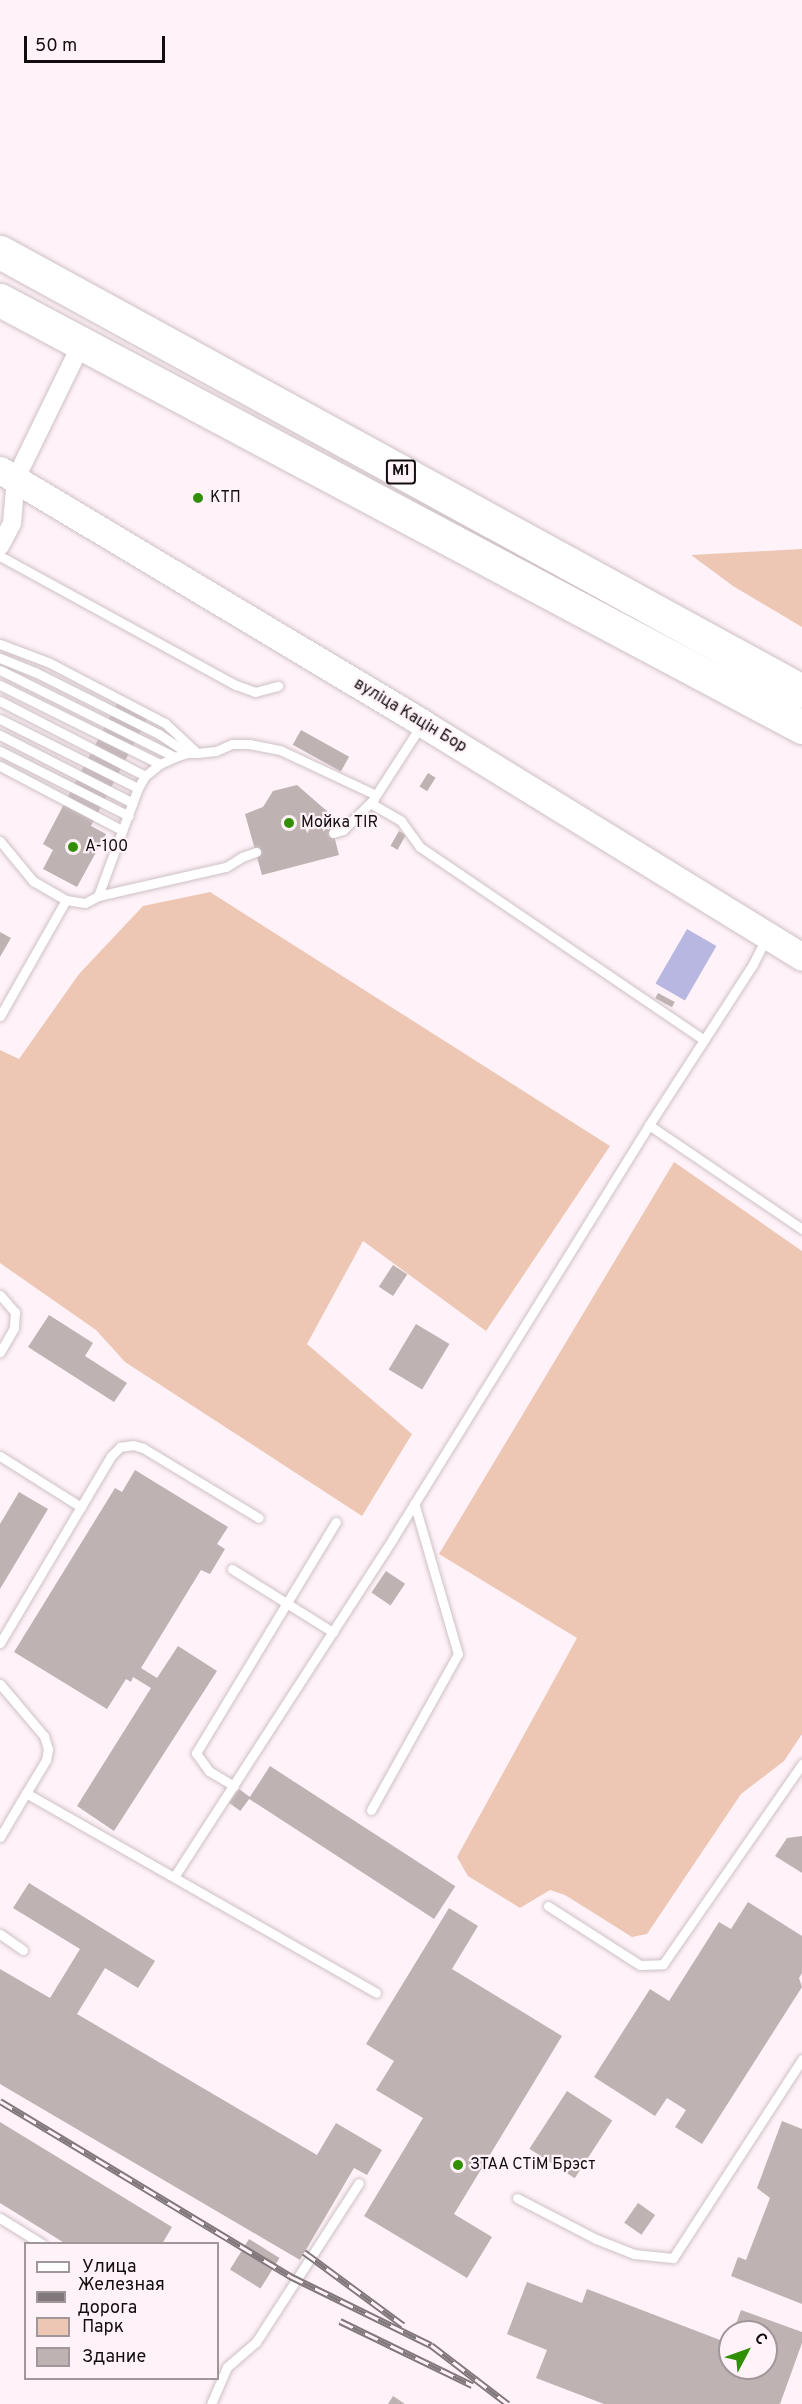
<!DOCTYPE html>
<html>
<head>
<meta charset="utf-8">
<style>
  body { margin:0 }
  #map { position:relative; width:802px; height:2404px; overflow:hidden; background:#fff2f8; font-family:Overpass,sans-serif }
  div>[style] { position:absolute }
  .green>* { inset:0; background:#edc7b4 }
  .water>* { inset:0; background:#b7b7e1; transform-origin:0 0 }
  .building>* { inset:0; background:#bfb2b2; transform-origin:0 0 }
  .roads { filter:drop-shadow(0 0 2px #cdc1c6) drop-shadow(0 0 2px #cdc1c6) }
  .lane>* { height:9px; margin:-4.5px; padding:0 4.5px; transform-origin:4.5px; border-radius:4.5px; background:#fff }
  .street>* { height:18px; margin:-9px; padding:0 9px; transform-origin:9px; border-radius:9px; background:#fff }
  .secondary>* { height:27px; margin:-13.5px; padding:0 13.5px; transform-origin:13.5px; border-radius:13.5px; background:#fff }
  .highway>* { height:33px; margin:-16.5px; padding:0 16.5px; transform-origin:16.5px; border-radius:16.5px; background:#fff }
  .rail>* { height:7px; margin-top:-3.5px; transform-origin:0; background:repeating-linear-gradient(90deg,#fff2f8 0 14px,#81787c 0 28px); box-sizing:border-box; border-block:2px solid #81787c }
  .dots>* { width:16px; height:16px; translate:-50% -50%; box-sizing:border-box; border:3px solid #fff2f8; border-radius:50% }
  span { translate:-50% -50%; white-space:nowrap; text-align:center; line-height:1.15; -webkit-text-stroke:4.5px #fff2f8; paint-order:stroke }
  .shield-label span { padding:2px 4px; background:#fff2f8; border:2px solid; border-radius:4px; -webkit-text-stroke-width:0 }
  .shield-label { font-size:15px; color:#120e10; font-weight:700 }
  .poi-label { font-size:16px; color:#120e10 }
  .left { translate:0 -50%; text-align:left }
  .street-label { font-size:16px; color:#120e10 }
  .legend { position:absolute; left:24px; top:2242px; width:195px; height:138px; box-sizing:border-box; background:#fff2f8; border:2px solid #a0979b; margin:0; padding:8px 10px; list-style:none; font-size:18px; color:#120e10 }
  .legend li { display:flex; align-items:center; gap:12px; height:30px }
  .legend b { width:30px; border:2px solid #a0979b }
  .north { position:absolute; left:718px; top:2320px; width:60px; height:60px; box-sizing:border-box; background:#fff2f8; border:2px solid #a0979b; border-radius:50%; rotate:49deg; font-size:16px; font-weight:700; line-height:24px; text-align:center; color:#120e10 }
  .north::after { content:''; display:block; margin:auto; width:21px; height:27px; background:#318f03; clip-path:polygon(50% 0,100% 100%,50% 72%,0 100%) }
  .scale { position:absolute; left:24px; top:36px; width:141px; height:27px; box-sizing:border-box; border:3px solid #120e10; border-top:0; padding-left:8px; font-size:18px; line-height:21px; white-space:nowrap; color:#120e10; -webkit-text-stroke:4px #fff2f8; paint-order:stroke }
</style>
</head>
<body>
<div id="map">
  <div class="green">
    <i style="clip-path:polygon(802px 549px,802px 627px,733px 586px,691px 555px)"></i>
    <i style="clip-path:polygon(210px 892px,610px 1146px,486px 1331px,363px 1241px,307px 1344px,412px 1434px,362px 1516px,125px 1362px,96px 1330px,0 1263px,0 1050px,19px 1059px,79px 974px,143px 906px)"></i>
    <i style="clip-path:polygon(674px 1162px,802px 1251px,802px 1734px,784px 1761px,741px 1794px,647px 1934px,632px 1937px,565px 1895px,550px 1890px,520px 1908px,468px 1876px,457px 1857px,577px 1638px,439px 1554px)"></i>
  </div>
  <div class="water">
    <i style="left:687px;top:929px;width:34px;height:63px;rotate:30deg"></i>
  </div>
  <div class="building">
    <i style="clip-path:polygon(199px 490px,204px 493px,197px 505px,193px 502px)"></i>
    <i style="clip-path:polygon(121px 696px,151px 711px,91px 826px,106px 834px,77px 887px,43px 869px,53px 850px,43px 844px)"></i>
    <i style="left:301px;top:730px;width:55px;height:17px;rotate:29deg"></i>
    <i style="left:428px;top:773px;width:9px;height:16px;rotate:32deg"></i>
    <i style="clip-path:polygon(297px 785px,328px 812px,339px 855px,262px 875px,245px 814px,263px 807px,273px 791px)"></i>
    <i style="left:399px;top:831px;width:8px;height:17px;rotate:30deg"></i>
    <i style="clip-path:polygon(0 932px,11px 938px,0 957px)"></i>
    <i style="left:658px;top:993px;width:19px;height:6px;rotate:28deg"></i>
    <i style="left:393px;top:1265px;width:17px;height:26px;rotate:33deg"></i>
    <i style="clip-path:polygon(49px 1315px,93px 1343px,85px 1356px,127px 1383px,114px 1402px,28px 1347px)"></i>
    <i style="left:416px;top:1324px;width:39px;height:53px;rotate:31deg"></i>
    <i style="clip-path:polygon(135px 1470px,228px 1527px,217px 1544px,225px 1549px,210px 1574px,201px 1570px,141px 1668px,157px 1678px,178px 1646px,217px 1671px,114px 1831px,77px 1806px,151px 1688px,133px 1677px,131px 1682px,126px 1679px,107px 1709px,14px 1652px,115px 1488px,122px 1492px)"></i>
    <i style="clip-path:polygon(19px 1492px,48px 1509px,0 1589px,0 1524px)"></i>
    <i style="left:386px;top:1571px;width:23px;height:26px;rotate:34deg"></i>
    <i style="left:270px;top:1766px;width:221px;height:39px;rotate:33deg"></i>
    <i style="left:239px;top:1789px;width:14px;height:17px;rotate:36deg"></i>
    <i style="clip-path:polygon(802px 1836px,802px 1873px,775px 1856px,787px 1838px)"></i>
    <i style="clip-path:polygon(29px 1883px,155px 1961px,138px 1988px,105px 1968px,77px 2014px,317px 2155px,336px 2123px,382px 2150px,367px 2175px,354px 2168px,300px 2260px,0 2084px,0 1969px,50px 1998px,80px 1949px,13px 1908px)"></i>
    <i style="clip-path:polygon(748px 1902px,802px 1936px,802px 1973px,799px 1978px,802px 1987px,702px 2144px,675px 2127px,686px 2110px,667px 2098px,655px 2116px,594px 2077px,650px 1989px,669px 2001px,719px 1922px,731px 1929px)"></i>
    <i style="clip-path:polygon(449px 1908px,478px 1926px,452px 1969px,562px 2036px,454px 2214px,492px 2237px,467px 2278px,364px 2216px,423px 2118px,376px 2090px,394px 2061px,366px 2044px)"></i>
    <i style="left:567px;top:2091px;width:54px;height:69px;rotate:33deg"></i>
    <i style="clip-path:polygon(782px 2121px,802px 2129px,802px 2304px,731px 2276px,738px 2257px,746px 2260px,770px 2198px,757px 2188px)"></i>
    <i style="clip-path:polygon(0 2122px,172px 2227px,162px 2244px,66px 2244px,0 2203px)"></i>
    <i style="left:638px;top:2203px;width:21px;height:24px;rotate:35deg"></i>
    <i style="left:249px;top:2239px;width:36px;height:36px;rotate:32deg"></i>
    <i style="clip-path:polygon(527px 2282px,582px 2303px,587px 2289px,720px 2340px,730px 2335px,730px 2368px,766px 2368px,766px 2332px,733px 2332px,741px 2310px,802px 2332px,802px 2343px,780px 2404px,604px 2404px,536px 2378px,547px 2350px,507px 2334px)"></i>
    <i style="clip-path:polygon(393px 2396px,405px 2404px,388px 2404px)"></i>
  </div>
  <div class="roads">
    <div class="lane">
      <i style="left:0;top:556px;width:269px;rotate:28.7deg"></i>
      <i style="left:236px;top:685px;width:20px;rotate:20deg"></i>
      <i style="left:255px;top:692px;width:24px;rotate:-15deg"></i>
      <i style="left:0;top:644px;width:53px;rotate:20.8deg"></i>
      <i style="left:50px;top:663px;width:130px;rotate:27.6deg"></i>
      <i style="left:165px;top:723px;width:44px;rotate:43.2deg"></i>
      <i style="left:197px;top:753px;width:19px;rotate:-6deg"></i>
      <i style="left:216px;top:751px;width:17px;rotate:-24deg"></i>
      <i style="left:232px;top:744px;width:17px"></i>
      <i style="left:249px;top:744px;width:32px;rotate:11deg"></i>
      <i style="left:280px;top:750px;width:106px;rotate:25.1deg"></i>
      <i style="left:376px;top:795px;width:85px;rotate:-57.1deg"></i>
      <i style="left:0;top:658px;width:38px;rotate:22deg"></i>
      <i style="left:35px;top:672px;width:139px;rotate:26.6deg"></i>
      <i style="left:159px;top:734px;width:34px;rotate:34deg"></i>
      <i style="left:187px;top:753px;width:10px"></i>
      <i style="left:0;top:670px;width:195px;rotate:26.4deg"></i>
      <i style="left:175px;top:757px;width:13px;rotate:-18deg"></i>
      <i style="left:0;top:685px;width:178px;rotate:26.3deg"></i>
      <i style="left:0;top:701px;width:163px;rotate:27.3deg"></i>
      <i style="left:145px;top:776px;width:19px;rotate:-39deg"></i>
      <i style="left:160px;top:764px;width:17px;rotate:-25deg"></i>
      <i style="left:0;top:719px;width:154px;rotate:26.6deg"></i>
      <i style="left:138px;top:788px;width:14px;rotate:-60deg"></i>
      <i style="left:0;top:735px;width:149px;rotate:27.1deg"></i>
      <i style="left:0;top:751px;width:144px;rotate:26.7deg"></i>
      <i style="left:0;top:766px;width:138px;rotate:27.7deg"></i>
      <i style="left:372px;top:804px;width:34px;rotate:30deg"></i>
      <i style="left:401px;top:821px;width:32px;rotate:54deg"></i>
      <i style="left:420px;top:847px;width:343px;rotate:34.2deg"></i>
      <i style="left:333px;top:833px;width:10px;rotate:-17deg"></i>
      <i style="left:343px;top:830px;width:44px;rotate:-45deg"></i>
      <i style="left:0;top:841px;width:52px;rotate:50.5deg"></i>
      <i style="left:33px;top:881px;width:38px;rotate:30deg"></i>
      <i style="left:66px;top:900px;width:19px;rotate:9deg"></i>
      <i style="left:85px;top:903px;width:15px;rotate:-28deg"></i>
      <i style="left:98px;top:896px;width:115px;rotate:-69.7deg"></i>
      <i style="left:98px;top:896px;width:131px;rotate:-12.8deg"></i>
      <i style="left:226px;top:867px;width:19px;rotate:-32deg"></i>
      <i style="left:242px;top:857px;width:15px;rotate:-20deg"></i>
      <i style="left:0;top:1016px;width:133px;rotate:-60.4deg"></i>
      <i style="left:649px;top:1125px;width:185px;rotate:34.2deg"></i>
      <i style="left:0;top:1295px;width:23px;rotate:49deg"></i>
      <i style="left:15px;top:1312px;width:16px;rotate:94deg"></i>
      <i style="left:14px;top:1328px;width:28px;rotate:120deg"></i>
      <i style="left:0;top:1456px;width:96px;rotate:32.2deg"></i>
      <i style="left:232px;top:1569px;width:119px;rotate:32deg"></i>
      <i style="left:0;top:1643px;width:217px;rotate:-59.3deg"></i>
      <i style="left:111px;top:1456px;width:13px;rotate:-45deg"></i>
      <i style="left:120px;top:1447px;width:13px;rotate:-9deg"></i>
      <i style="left:133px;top:1445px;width:10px;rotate:17deg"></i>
      <i style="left:143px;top:1448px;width:135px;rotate:31.1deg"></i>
      <i style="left:0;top:1684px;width:68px;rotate:49.8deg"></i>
      <i style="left:44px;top:1736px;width:14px;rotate:73deg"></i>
      <i style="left:48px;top:1749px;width:11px;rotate:100deg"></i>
      <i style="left:46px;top:1760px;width:39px;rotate:121deg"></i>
      <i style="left:26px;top:1793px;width:403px;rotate:29.7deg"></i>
      <i style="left:234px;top:1786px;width:29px;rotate:-149deg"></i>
      <i style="left:209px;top:1771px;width:22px;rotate:-126deg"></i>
      <i style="left:196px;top:1753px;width:270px;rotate:-58.8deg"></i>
      <i style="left:371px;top:1810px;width:179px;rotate:-60.9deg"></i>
      <i style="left:458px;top:1654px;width:157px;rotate:-106.2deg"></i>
      <i style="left:0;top:1837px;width:51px;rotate:-59.4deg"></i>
      <i style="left:174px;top:1877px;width:404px;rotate:-57.1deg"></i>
      <i style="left:393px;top:1538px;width:486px;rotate:-58.2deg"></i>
      <i style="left:649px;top:1125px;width:192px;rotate:-57.1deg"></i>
      <i style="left:753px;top:964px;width:29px;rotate:-63deg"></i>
      <i style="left:548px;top:1906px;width:109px;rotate:32.7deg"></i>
      <i style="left:640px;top:1965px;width:23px;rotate:-2deg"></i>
      <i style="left:663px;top:1964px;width:244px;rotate:-55.2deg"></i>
      <i style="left:0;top:1934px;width:28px;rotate:35deg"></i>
      <i style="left:517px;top:2198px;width:89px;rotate:27.4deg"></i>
      <i style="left:596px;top:2239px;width:41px;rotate:21.5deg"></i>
      <i style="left:634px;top:2254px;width:39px;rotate:6deg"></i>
      <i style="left:673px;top:2258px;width:237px;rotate:-57deg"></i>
      <i style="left:0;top:2218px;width:49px;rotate:31.8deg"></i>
      <i style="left:211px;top:2404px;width:40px;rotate:-66.6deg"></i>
      <i style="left:227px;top:2367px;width:38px;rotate:-41deg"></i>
      <i style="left:256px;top:2342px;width:189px;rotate:-57.1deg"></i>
    </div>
    <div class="street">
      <i style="left:0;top:546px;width:26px;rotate:-62deg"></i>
      <i style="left:12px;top:523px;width:45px;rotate:-84.9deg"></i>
      <i style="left:16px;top:478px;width:148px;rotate:-64deg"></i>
    </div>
    <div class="secondary">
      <i style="left:0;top:470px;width:492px;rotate:30.9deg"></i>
      <i style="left:422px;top:723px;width:446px;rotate:31.6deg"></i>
    </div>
    <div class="highway">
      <i style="left:0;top:252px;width:914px;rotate:28.7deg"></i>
      <i style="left:0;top:300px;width:909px;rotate:28.03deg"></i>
    </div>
  </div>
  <div class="rail">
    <i style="left:0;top:2101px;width:339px;rotate:31.1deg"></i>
    <i style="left:290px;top:2276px;width:157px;rotate:26.1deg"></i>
    <i style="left:431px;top:2345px;width:97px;rotate:37.5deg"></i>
    <i style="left:304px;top:2252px;width:123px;rotate:36.4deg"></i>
    <i style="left:340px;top:2321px;width:147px;rotate:25.9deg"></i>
  </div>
  <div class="dots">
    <i style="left:198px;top:498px;background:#318f03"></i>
    <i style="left:289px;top:823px;background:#318f03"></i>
    <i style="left:73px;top:847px;background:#318f03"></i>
    <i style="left:458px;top:2165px;background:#318f03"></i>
  </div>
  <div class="shield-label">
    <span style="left:401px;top:472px">М1</span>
  </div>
  <div class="poi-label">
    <span class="left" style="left:210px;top:498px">КТП</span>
    <span class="left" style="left:301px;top:823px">Мойка TIR</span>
    <span class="left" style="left:85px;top:847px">А-100</span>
    <span class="left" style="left:470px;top:2165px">ЗТАА СТіМ Брэст</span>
  </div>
  <div class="street-label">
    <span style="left:410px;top:716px;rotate:31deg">вуліца Кацін Бор</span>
  </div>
  <ul class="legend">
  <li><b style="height:8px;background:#fff"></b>Улица</li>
  <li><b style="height:8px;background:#81787c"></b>Железная дорога</li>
  <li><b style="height:16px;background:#edc7b4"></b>Парк</li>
  <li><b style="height:16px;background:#bfb2b2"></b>Здание</li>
  </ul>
  <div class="north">С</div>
  <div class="scale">50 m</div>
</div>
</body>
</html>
